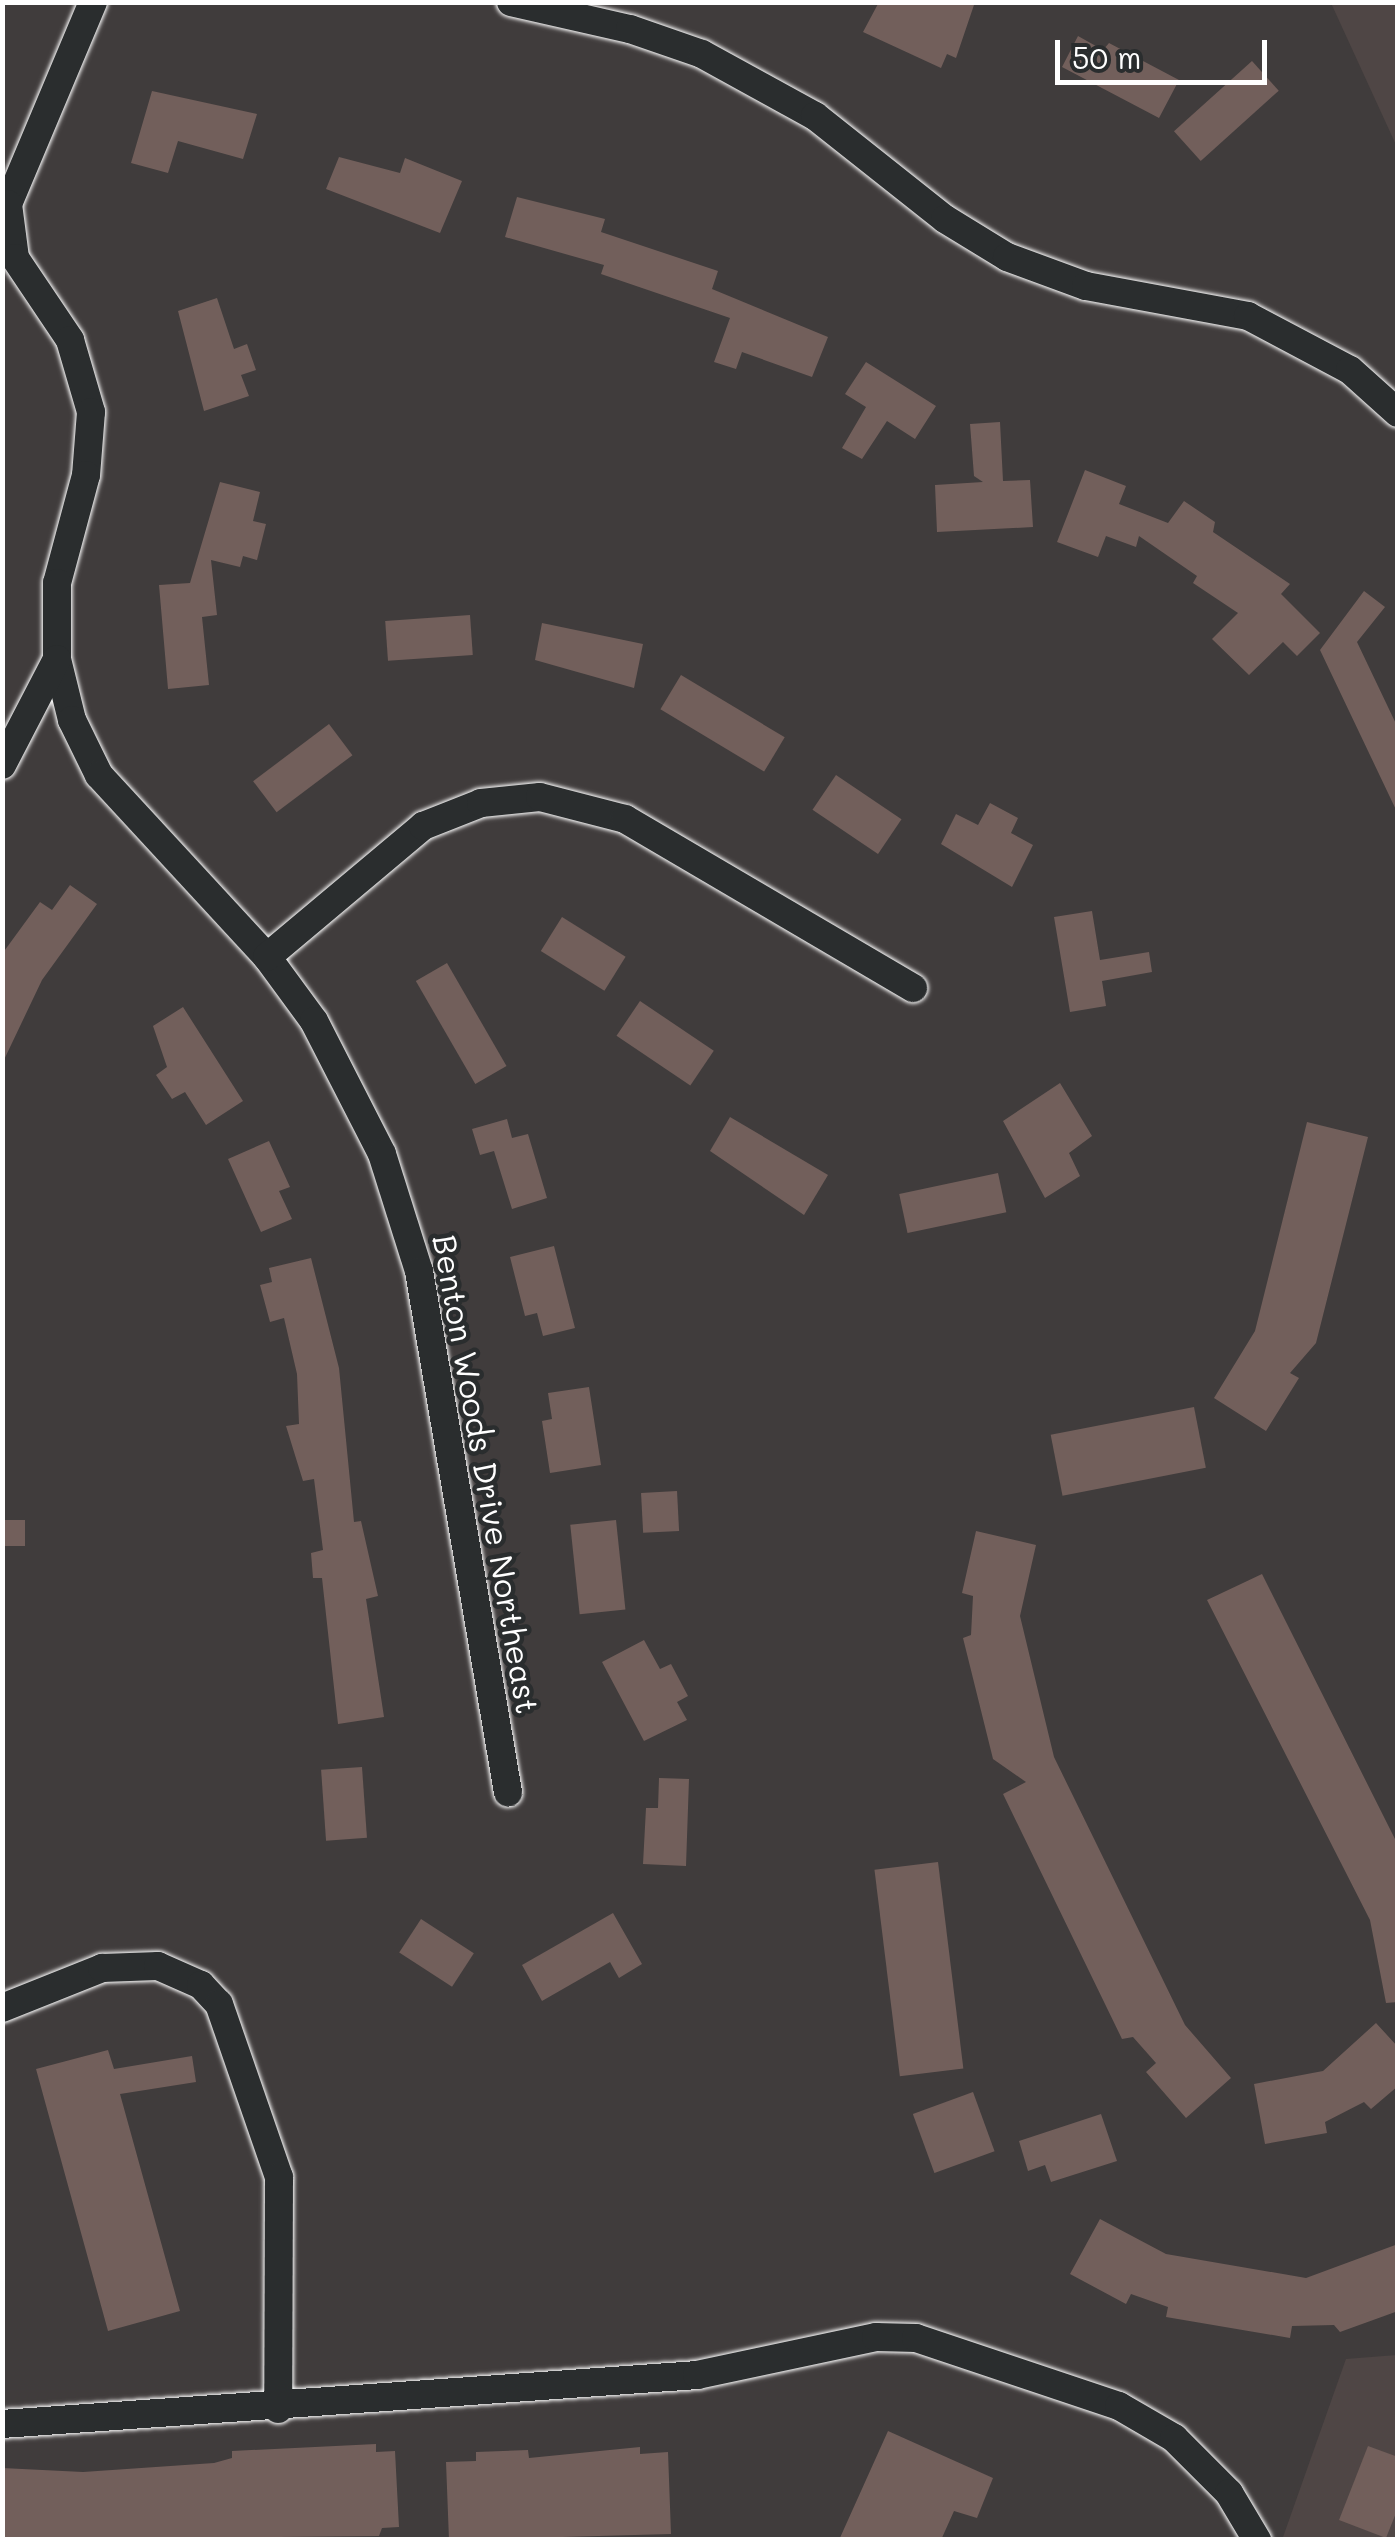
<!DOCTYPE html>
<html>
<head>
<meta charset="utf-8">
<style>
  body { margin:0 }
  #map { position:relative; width:1400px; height:2542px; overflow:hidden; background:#403c3c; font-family:Mali,sans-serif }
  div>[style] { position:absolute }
  .built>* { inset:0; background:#4f4645 }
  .building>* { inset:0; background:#725f5b; transform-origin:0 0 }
  .roads { filter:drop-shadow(0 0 2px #fff) drop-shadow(0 0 2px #fff) }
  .street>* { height:28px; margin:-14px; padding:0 14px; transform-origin:14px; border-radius:14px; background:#2a2d2e }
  span { translate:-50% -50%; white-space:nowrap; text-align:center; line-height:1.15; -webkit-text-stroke:9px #2a2d2e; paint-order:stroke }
  .street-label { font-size:32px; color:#fff }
  .frame { position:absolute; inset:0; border:5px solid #fff; pointer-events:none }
  .scale { position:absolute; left:1055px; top:40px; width:212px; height:45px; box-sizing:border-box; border:5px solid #fff; border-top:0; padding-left:12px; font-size:30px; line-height:35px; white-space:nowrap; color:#fff; -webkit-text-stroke:8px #2a2d2e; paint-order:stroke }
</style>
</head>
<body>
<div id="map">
  <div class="built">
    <i style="clip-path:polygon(1331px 3px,1397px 3px,1397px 147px)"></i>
    <i style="clip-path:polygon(1397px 2355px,1397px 2539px,1282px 2540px,1346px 2359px)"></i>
  </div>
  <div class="building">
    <i style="clip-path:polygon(879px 2px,975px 2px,956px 58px,947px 54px,941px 68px,863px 32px)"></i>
    <i style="clip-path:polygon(1078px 36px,1103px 50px,1109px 43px,1179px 80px,1159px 118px,1062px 67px)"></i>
    <i style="left:1252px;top:61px;width:40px;height:105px;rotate:48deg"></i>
    <i style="clip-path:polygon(152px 91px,257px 114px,243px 159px,178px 141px,168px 173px,131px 163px)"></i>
    <i style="clip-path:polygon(339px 157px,400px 173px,405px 158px,462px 181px,440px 233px,326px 189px)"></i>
    <i style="clip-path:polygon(517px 197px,605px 219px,601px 232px,718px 271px,712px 289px,828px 337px,812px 377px,742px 352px,736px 369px,714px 362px,730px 318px,601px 274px,604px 265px,505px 237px)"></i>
    <i style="clip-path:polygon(217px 298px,234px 349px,247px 344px,256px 370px,241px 375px,249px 396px,204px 411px,178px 311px)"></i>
    <i style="clip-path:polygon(866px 362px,936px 406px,915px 439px,887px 421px,862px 459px,842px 448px,866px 407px,845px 394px)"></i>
    <i style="clip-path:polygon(1000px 422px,1003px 481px,1030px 480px,1033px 527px,937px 532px,935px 485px,983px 482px,974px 476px,970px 424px)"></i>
    <i style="clip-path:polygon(1085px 470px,1126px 486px,1119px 504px,1168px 523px,1184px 501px,1215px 522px,1213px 532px,1290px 584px,1281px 594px,1320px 633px,1297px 656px,1283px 642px,1249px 675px,1212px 639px,1238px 613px,1193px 583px,1197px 576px,1139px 536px,1136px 547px,1106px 536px,1098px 557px,1057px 542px)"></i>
    <i style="clip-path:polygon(220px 482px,260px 492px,253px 521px,266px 524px,257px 560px,243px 556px,240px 567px,211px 560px,217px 615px,202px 617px,209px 685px,168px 689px,159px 585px,190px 583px)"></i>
    <i style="clip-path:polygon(1364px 591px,1385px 607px,1357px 642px,1398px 728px,1398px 814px,1320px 650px)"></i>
    <i style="left:470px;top:615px;width:40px;height:85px;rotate:86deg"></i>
    <i style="clip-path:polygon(542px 623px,643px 644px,634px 688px,535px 660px)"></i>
    <i style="left:681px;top:675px;width:121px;height:40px;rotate:31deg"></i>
    <i style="left:329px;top:724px;width:39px;height:95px;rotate:53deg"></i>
    <i style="left:836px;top:775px;width:79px;height:42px;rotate:34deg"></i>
    <i style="clip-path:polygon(990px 803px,1018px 818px,1011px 833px,1033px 845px,1012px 887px,941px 844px,956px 814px,978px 825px)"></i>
    <i style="clip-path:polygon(70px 885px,97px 904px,42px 980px,2px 1064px,2px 954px,40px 902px,52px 910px)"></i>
    <i style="clip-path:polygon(1092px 911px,1100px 960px,1149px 952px,1152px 972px,1102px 981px,1106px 1006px,1070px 1012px,1054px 917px)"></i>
    <i style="left:562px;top:917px;width:75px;height:40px;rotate:32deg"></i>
    <i style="left:447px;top:963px;width:119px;height:36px;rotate:60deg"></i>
    <i style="left:640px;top:1001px;width:89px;height:42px;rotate:34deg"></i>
    <i style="clip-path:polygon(183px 1007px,243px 1101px,206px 1125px,185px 1092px,172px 1099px,156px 1075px,167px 1067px,153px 1026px)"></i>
    <i style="clip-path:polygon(1060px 1083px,1092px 1136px,1069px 1153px,1080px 1176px,1045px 1198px,1003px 1121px)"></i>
    <i style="clip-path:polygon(730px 1117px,828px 1175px,804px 1215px,710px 1151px)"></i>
    <i style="clip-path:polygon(507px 1119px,512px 1138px,528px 1134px,547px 1198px,512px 1209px,494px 1151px,480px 1155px,472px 1129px)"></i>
    <i style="clip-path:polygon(1307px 1122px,1368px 1137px,1316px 1343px,1290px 1373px,1299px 1378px,1266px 1431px,1214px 1398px,1255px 1331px)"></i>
    <i style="clip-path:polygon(269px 1141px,290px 1187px,279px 1191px,292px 1219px,261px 1232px,228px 1159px)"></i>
    <i style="left:998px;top:1173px;width:40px;height:101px;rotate:78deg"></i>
    <i style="clip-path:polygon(554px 1246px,575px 1328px,543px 1336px,537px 1313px,525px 1316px,510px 1257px)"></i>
    <i style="clip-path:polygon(311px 1258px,339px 1368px,354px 1522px,361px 1521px,378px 1596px,366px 1599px,384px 1717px,338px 1724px,322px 1578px,313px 1578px,311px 1553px,323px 1550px,314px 1479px,303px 1481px,286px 1426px,299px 1424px,297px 1374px,284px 1318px,270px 1322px,260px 1285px,272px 1282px,269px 1268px)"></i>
    <i style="clip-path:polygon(589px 1387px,601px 1465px,550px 1473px,542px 1421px,552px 1419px,548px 1393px)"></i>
    <i style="left:1194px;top:1407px;width:62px;height:146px;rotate:79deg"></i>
    <i style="left:677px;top:1491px;width:40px;height:36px;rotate:87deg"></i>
    <i style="left:2px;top:1520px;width:23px;height:26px"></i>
    <i style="left:616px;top:1520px;width:90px;height:46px;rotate:84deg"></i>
    <i style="clip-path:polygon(976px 1531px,1036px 1545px,1020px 1616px,1054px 1757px,1185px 2025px,1231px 2078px,1186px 2118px,1146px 2072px,1156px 2063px,1133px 2037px,1122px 2039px,1003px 1794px,1026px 1782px,993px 1759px,963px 1638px,971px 1635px,973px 1596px,962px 1593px)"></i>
    <i style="clip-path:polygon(1262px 1574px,1398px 1845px,1398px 2002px,1386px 2003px,1370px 1920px,1207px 1600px)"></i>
    <i style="clip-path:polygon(644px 1640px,660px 1669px,671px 1664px,688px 1696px,677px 1702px,687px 1720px,644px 1741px,602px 1662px)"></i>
    <i style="left:362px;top:1767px;width:71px;height:41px;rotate:86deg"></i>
    <i style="clip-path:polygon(659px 1778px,689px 1779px,686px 1866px,643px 1864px,646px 1808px,658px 1808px)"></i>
    <i style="left:938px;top:1862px;width:208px;height:64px;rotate:83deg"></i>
    <i style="clip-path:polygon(613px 1913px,642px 1964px,619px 1978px,610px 1962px,542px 2001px,522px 1965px)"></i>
    <i style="left:421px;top:1919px;width:63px;height:40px;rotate:33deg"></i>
    <i style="clip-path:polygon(1376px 2023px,1398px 2047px,1398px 2086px,1371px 2109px,1364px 2102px,1325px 2122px,1327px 2133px,1265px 2144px,1254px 2084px,1323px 2071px)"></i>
    <i style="clip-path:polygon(108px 2050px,114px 2069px,192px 2056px,196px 2082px,120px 2094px,180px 2311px,108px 2331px,36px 2069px)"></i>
    <i style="left:973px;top:2092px;width:63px;height:64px;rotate:70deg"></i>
    <i style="clip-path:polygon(1101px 2114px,1117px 2161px,1051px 2182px,1045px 2165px,1028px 2171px,1019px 2141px)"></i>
    <i style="clip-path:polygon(1100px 2219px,1166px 2254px,1306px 2278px,1398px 2244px,1398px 2311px,1340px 2332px,1334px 2325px,1292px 2326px,1290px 2338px,1166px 2317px,1168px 2307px,1131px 2294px,1126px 2304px,1070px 2274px)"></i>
    <i style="clip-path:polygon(888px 2431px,993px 2478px,977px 2518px,954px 2511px,941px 2540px,839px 2540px)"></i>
    <i style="clip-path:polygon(376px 2444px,376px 2452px,395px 2451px,399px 2527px,382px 2528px,379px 2536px,2px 2540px,2px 2468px,83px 2472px,214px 2463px,232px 2458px,232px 2451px)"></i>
    <i style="clip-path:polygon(1368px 2446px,1398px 2457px,1398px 2508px,1386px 2538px,1339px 2520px)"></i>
    <i style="clip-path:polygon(640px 2447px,640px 2454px,668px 2452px,671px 2534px,449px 2540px,446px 2462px,476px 2461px,476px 2452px,528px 2450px,529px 2458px)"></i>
  </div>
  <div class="roads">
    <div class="street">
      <i style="left:93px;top:2px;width:219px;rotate:112.8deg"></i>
      <i style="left:8px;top:204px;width:54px;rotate:82.6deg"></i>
      <i style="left:15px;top:258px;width:99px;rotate:56.1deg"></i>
      <i style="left:70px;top:340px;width:75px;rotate:73.7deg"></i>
      <i style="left:91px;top:412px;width:63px;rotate:94.5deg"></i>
      <i style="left:86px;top:475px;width:112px;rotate:105deg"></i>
      <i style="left:57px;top:583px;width:76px;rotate:90deg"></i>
      <i style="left:57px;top:659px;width:63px;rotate:76.2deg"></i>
      <i style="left:72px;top:720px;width:61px;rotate:63.9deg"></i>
      <i style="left:99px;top:775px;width:248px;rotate:47.3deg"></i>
      <i style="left:267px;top:957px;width:79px;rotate:53.7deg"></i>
      <i style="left:314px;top:1021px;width:149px;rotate:62.9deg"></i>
      <i style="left:382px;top:1154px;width:123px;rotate:72.5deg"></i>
      <i style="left:419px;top:1271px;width:529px;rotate:80.31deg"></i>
      <i style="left:511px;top:2px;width:122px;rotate:12.8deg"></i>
      <i style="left:630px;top:29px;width:76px;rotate:19.1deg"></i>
      <i style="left:702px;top:54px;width:129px;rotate:28.8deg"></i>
      <i style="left:815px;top:116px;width:166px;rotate:38.4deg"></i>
      <i style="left:945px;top:219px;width:73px;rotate:31.5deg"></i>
      <i style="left:1007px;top:257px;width:84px;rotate:20.2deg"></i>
      <i style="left:1086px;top:286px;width:165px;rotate:10.5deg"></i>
      <i style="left:1248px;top:316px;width:115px;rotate:27.9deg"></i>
      <i style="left:1350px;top:370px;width:64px;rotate:41.9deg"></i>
      <i style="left:2px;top:765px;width:119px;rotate:-62.6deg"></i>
      <i style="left:267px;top:957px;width:204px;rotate:-40deg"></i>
      <i style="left:423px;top:826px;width:62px;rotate:-21.6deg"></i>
      <i style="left:481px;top:803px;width:59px;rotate:-5.8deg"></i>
      <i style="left:540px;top:797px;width:88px;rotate:14.5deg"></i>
      <i style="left:625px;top:819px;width:334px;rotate:30.4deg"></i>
      <i style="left:2px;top:2008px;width:108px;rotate:-21.8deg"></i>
      <i style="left:102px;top:1968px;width:56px;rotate:-2deg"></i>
      <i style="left:158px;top:1966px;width:47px;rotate:23.8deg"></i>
      <i style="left:201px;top:1985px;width:26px;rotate:47deg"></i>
      <i style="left:219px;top:2004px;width:183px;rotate:70.9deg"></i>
      <i style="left:279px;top:2177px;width:232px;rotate:90.2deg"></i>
      <i style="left:2px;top:2424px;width:697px;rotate:-4.03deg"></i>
      <i style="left:697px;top:2375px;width:183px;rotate:-12deg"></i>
      <i style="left:876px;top:2337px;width:40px;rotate:1.4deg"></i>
      <i style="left:916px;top:2338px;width:214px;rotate:18.5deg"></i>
      <i style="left:1119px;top:2406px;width:64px;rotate:30.2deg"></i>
      <i style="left:1174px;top:2438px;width:78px;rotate:45deg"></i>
      <i style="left:1229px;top:2493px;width:55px;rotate:59.2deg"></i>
    </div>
  </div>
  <div class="street-label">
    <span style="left:487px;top:1474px;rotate:80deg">Benton Woods Drive Northeast</span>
  </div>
  <div class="frame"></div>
  <div class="scale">50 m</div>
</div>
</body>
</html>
